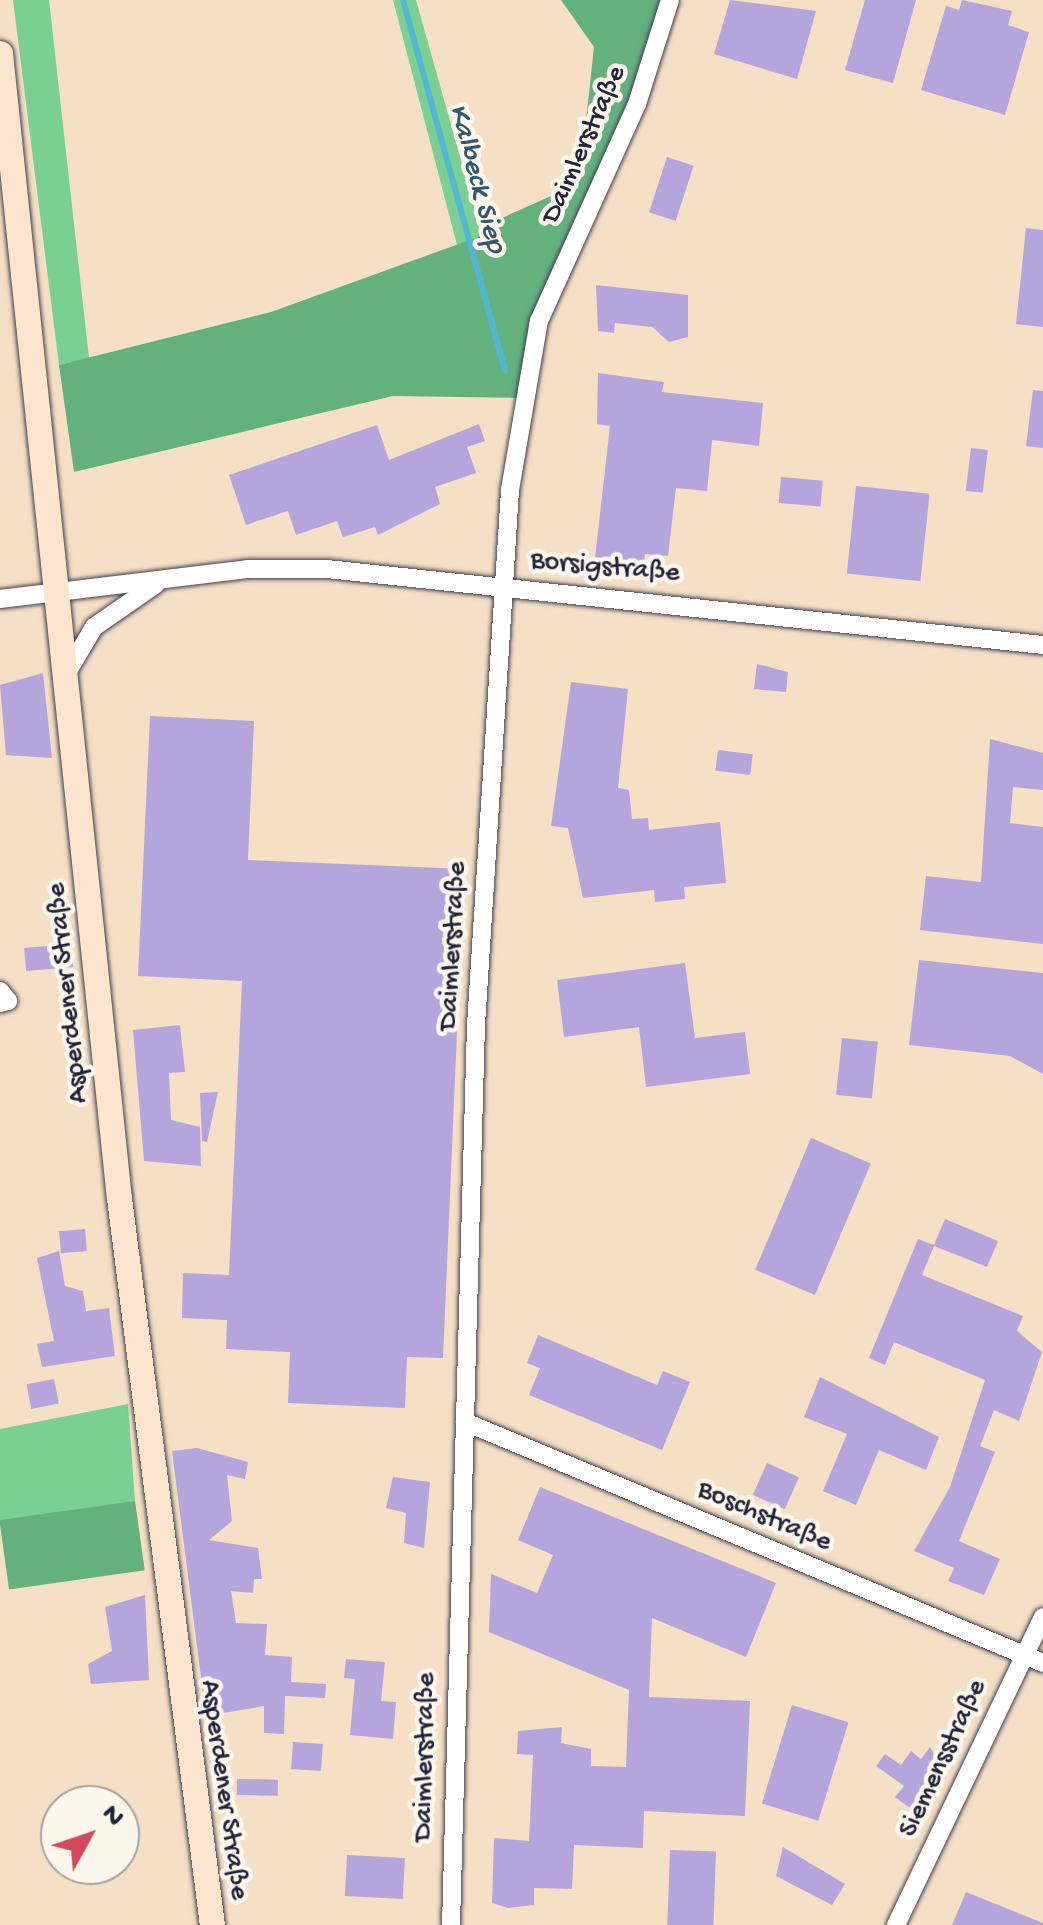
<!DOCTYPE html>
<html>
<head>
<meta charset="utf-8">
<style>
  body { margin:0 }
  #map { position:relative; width:1043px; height:1925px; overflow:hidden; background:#f5dfc5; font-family:"Gochi Hand",sans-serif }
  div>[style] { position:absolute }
  .green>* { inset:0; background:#7acf93 }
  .forest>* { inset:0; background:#63b27d; transform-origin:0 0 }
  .stream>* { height:6px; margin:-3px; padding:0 3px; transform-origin:3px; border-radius:3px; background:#54b7d2 }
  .building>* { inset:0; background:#b4a5dc; transform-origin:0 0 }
  .roads { filter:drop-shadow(0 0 2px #423e50) drop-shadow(0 0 2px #423e50) }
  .minor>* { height:18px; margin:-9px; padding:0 9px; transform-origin:9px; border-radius:9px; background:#fff }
  .secondary>* { height:25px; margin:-12.5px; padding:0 12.5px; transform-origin:12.5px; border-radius:12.5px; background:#fce5cf }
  span { translate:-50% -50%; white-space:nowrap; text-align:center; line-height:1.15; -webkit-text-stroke:9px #fbf7ec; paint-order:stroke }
  .street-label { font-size:28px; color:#22223b }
  .water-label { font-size:30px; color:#345670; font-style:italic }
  .north { position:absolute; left:40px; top:1785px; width:100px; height:100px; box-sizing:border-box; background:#fbf7ec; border:2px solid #a4a2a5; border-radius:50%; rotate:50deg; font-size:28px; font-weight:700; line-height:40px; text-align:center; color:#22223b }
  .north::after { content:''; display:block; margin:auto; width:35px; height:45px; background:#d1495b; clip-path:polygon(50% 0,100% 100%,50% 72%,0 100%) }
</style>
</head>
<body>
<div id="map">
  <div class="green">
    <i style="clip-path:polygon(13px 0,49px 0,89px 358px,59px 365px)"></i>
    <i style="clip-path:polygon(393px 0,416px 0,480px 228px,479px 237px,457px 245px)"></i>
    <i style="clip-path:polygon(128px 1404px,135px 1501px,0 1525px,0 1429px)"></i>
  </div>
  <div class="forest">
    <i style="clip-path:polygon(561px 0,670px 0,571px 246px,524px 398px,393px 396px,74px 472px,59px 365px,271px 312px,478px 237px,480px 228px,562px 191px,586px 121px,594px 47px)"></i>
    <i style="left:135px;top:1501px;width:70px;height:137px;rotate:82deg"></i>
  </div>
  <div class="stream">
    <i style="left:403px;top:0;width:384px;rotate:74.6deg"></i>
  </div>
  <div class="building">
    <i style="clip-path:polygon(730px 0,816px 11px,797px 79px,714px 54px)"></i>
    <i style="clip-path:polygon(865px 0,916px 0,893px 83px,845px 70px)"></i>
    <i style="clip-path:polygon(962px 0,1012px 11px,1008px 25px,1029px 32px,1005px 115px,921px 90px,946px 6px,959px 10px)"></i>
    <i style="left:667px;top:157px;width:28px;height:58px;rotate:18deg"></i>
    <i style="clip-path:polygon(1026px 228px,1043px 230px,1043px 327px,1016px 324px)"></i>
    <i style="clip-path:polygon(596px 285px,688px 295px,688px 337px,669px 342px,652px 327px,615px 323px,614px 333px,598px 331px)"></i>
    <i style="clip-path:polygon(598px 373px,664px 382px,662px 392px,763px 403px,759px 446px,712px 440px,707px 491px,676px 488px,668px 556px,645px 554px,643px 573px,594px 567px,610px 426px,597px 424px)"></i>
    <i style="clip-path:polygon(1033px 390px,1043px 391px,1043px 448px,1026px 446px)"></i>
    <i style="clip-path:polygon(479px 424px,485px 441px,467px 447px,476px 473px,435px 487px,440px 504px,378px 535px,375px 527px,343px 537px,337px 521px,296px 535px,288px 511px,246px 525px,229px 475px,377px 425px,389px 460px)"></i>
    <i style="left:971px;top:448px;width:17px;height:43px;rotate:7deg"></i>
    <i style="left:781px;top:477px;width:42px;height:26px;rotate:5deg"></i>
    <i style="left:856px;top:486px;width:74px;height:88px;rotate:6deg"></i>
    <i style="clip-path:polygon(757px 664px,788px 672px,786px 692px,754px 689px)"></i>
    <i style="clip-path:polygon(43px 673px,52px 758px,6px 755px,0 685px)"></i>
    <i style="clip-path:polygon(571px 682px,628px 689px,618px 788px,629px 790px,632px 819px,648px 818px,649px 830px,720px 822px,726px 883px,684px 887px,685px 899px,655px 902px,654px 890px,583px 898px,568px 828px,551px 826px)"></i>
    <i style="clip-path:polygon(150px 716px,254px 721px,248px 860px,464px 869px,443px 1358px,407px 1357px,405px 1408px,288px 1403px,290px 1352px,226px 1349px,227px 1320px,182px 1318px,183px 1273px,229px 1275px,242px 981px,138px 976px)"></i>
    <i style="clip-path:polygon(990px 739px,1043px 753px,1043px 790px,1013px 787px,1010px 823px,1043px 827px,1043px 944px,920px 930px,926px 876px,981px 882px)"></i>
    <i style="left:718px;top:750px;width:35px;height:21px;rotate:7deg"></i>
    <i style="left:71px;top:944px;width:23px;height:47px;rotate:85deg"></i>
    <i style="clip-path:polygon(919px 960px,1043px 973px,1043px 1074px,1010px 1056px,909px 1045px)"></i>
    <i style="clip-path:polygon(685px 963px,695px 1038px,745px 1032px,750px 1074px,646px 1087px,639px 1027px,564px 1037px,557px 980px)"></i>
    <i style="clip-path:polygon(180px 1025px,185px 1072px,169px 1073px,171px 1120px,200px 1127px,201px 1166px,144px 1161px,133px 1030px)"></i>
    <i style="left:842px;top:1038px;width:36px;height:57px;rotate:6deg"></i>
    <i style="clip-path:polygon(218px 1092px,207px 1142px,202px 1141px,200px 1093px)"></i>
    <i style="left:811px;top:1138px;width:65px;height:143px;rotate:23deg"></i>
    <i style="clip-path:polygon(945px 1219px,998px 1241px,987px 1267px,934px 1246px,922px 1275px,1023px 1316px,1017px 1331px,1042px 1352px,1019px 1421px,994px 1410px,980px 1446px,995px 1452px,959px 1541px,1000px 1559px,984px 1595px,948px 1581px,954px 1568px,914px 1551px,950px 1487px,985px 1380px,894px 1342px,885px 1365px,869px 1358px,918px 1239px,934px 1245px)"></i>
    <i style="left:85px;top:1229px;width:22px;height:26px;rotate:85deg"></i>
    <i style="clip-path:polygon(59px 1251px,65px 1286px,83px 1291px,86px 1311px,109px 1308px,115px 1356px,42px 1367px,37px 1344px,54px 1341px,37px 1258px)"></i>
    <i style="clip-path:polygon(538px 1335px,657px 1385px,663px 1371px,690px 1382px,662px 1450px,529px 1395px,540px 1368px,527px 1363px)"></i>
    <i style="clip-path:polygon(820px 1377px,939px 1437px,926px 1470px,879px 1450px,856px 1505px,823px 1491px,847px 1434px,804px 1417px)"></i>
    <i style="left:54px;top:1379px;width:25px;height:28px;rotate:79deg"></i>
    <i style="clip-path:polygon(197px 1448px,248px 1462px,245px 1479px,227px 1475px,232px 1521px,209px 1540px,258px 1548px,262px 1579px,254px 1579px,253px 1593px,231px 1591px,236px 1623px,267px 1624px,265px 1655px,292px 1657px,291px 1682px,326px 1684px,325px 1698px,285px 1696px,284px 1734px,264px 1733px,264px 1706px,206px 1716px,172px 1451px)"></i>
    <i style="left:767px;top:1463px;width:35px;height:35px;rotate:24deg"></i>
    <i style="clip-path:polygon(393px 1477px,430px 1482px,424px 1548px,404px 1543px,406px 1513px,386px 1508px)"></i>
    <i style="clip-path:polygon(540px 1487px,776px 1583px,746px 1657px,652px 1618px,649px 1697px,750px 1701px,745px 1816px,644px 1811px,643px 1848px,574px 1845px,572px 1889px,534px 1888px,534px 1905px,508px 1908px,492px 1903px,494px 1838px,529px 1841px,533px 1755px,517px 1754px,518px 1731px,562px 1727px,561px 1743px,591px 1749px,591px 1766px,626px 1767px,629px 1690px,489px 1632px,491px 1574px,537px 1593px,553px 1555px,518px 1540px)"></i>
    <i style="clip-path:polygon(145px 1595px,149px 1680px,91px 1684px,88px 1664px,112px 1651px,105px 1607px)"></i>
    <i style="clip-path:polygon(346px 1659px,385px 1662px,381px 1701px,396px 1702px,393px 1739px,350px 1735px,355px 1679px,344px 1678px)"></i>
    <i style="left:792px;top:1705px;width:59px;height:103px;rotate:17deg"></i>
    <i style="left:293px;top:1742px;width:30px;height:27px;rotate:4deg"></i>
    <i style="clip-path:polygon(930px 1747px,947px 1776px,918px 1814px,895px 1797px,904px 1786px,876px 1766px,885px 1754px,901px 1765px,911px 1751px,921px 1759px)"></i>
    <i style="left:237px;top:1779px;width:41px;height:16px;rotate:1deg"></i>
    <i style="clip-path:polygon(783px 1847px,845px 1884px,832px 1905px,776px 1876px)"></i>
    <i style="left:670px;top:1850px;width:46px;height:75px;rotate:2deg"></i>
    <i style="left:347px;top:1855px;width:58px;height:41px;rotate:3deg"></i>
    <i style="clip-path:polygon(966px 1892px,1043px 1923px,1043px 1925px,952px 1925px)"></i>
  </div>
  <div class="roads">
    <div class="minor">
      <i style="left:0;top:599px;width:249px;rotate:-6.9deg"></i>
      <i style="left:247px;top:569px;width:80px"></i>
      <i style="left:327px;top:569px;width:720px;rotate:6.06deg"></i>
      <i style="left:68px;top:671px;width:51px;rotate:-59.4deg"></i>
      <i style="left:94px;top:627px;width:75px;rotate:-34.7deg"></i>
      <i style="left:0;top:991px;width:13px;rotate:51deg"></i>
      <i style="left:8px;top:1001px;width:8px;rotate:166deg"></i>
      <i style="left:465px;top:1422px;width:626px;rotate:22.63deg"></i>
      <i style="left:451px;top:1925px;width:900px;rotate:-88.41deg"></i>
      <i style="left:476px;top:1025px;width:536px;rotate:-86.36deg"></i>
      <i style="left:510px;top:490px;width:171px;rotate:-80.3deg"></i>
      <i style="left:539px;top:321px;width:238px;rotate:-65.7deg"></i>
      <i style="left:637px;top:104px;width:109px;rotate:-72.4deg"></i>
      <i style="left:896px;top:1925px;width:341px;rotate:-64.5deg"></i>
    </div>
    <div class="secondary">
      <i style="left:0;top:53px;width:1151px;rotate:84.07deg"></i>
      <i style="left:119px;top:1198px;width:733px;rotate:82.71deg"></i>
    </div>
  </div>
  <div class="street-label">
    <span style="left:585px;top:145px;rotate:-66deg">Daimlerstraße</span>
    <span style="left:605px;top:568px;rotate:5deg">Borsigstraße</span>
    <span style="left:454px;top:946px;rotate:-87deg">Daimlerstraße</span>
    <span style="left:69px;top:993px;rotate:-96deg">Asperdener Straße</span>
    <span style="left:764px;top:1517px;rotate:23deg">Boschstraße</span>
    <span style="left:426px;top:1757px;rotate:-89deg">Daimlerstraße</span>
    <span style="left:944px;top:1759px;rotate:-65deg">Siemensstraße</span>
    <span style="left:223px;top:1790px;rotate:82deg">Asperdener Straße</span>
  </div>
  <div class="water-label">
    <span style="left:475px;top:179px;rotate:75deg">Kalbeck Siep</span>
  </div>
  <div class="north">N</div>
</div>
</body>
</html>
